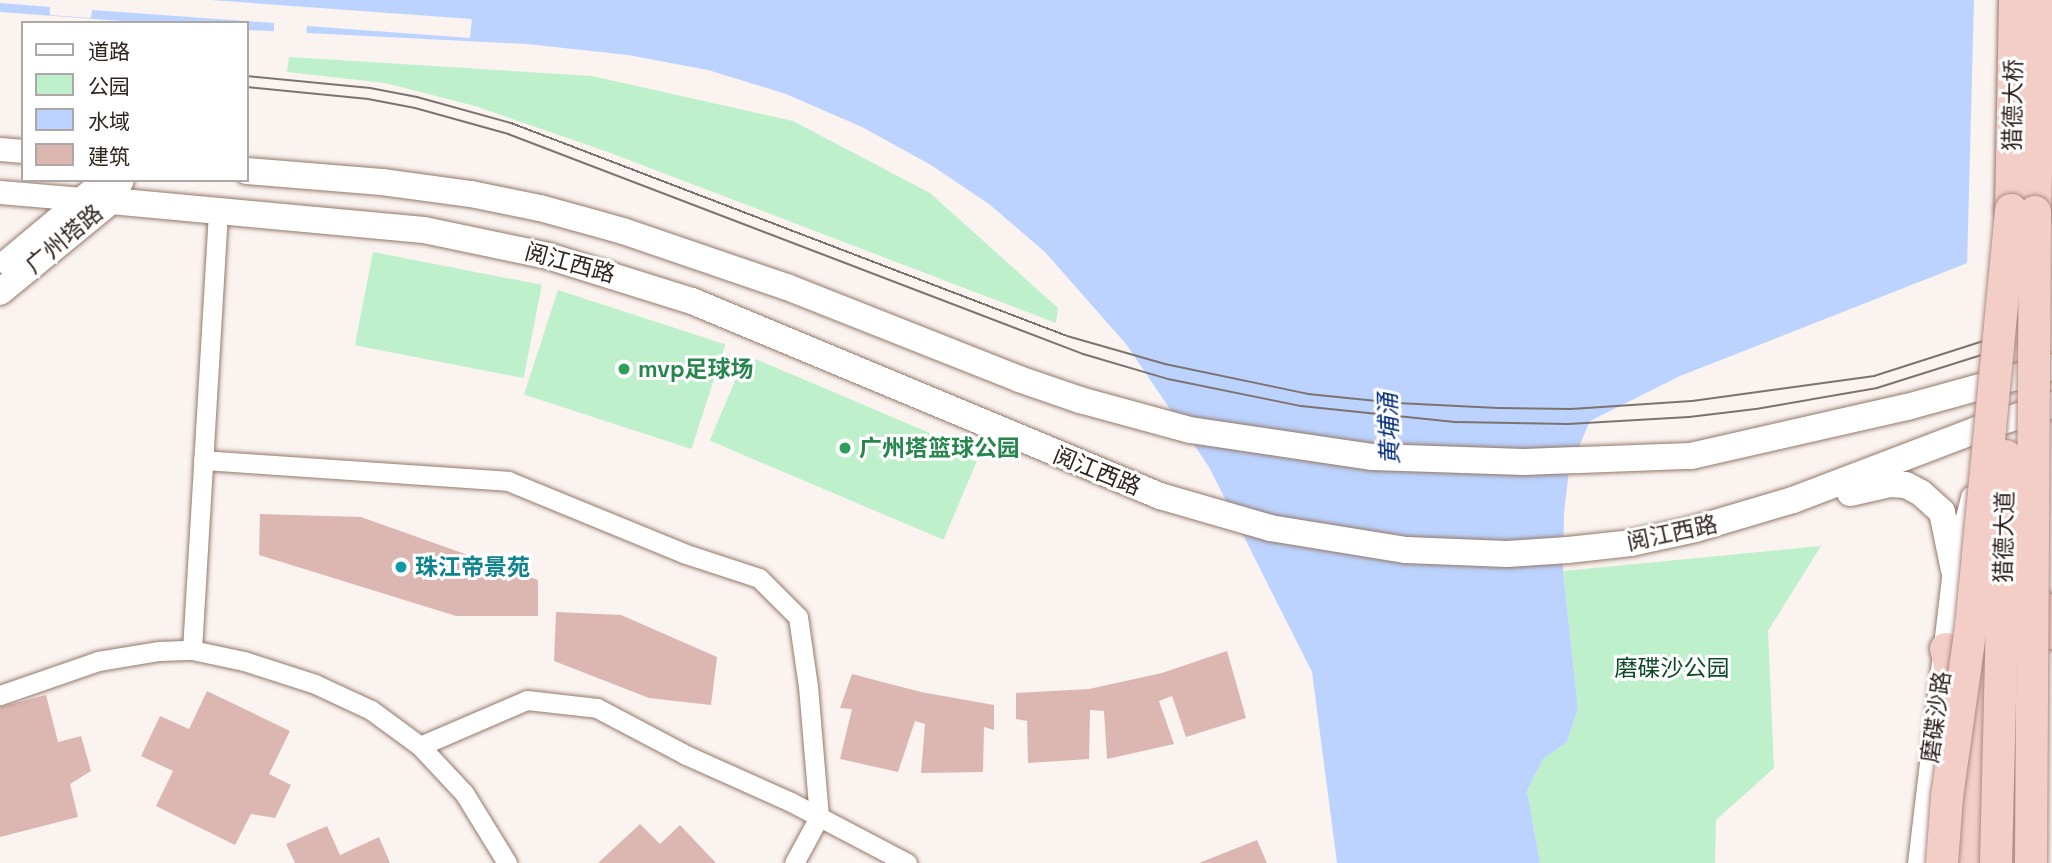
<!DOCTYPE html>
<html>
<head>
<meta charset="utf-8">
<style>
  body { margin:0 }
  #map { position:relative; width:2052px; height:863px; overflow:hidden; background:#faf3f0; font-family:"Space Grotesk","Noto Sans SC",sans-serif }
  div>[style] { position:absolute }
  .green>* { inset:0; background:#bff0cc; transform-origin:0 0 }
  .water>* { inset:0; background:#bbd3fe }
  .pier>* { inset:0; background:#faf3f0 }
  .building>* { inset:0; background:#dcb7b2 }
  .roads { filter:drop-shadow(0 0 2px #957869) drop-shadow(0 0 2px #957869) }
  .minor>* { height:19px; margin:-9.5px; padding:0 9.5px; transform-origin:9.5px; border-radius:9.5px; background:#fff }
  .tertiary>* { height:23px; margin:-11.5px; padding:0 11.5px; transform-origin:11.5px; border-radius:11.5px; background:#fff }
  .secondary>* { height:26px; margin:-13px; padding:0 13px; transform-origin:13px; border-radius:13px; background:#fff }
  .trunk>* { height:32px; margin:-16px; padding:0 16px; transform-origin:16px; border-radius:16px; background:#f3cec6 }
  .tram>* { height:2px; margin:-1px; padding:0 1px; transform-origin:1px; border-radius:1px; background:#7d736e }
  .bridges { filter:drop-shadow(0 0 2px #ad8a82) drop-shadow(0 0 2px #ad8a82) }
  .trunk-bridge>* { height:32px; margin:-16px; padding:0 16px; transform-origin:16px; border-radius:16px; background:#f3cec6 }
  .dots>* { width:19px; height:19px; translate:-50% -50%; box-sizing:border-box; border:4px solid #fff; border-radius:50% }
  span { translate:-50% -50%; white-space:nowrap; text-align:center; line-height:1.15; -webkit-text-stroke:6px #fff; paint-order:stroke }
  .street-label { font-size:23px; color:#31251f }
  .leisure-label { font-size:23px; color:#27864d; font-weight:700 }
  .left { translate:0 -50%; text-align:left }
  .culture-label { font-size:23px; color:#0d838f; font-weight:700 }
  .park-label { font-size:23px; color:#0e4927 }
  .water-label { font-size:24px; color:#06307d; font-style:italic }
  .legend { position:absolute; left:21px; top:21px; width:228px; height:161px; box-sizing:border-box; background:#fff; border:2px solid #ada8a5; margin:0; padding:9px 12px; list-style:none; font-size:21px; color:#31251f }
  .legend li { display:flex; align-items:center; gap:14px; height:35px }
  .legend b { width:35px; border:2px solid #ada8a5 }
</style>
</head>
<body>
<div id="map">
  <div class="green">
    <i style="clip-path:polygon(289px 57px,592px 76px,793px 121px,930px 193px,1058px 308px,1056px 323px,608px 152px,475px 106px,385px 83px,287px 72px)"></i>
    <i style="left:373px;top:252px;width:172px;height:95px;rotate:11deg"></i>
    <i style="left:558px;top:290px;width:176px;height:110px;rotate:18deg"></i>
    <i style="left:746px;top:355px;width:254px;height:93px;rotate:23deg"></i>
    <i style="clip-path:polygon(1821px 546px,1768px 631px,1774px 768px,1716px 820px,1715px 863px,1540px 863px,1527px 791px,1543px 759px,1567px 742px,1578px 708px,1563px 571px)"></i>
  </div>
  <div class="water">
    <i style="clip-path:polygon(0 0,2052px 0,1980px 258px,1680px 376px,1590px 421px,1569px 470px,1564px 513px,1563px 571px,1578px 708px,1567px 742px,1543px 759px,1527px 791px,1540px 863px,1337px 863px,1312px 672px,1209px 467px,1126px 344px,1045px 252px,989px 204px,931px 165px,862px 127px,786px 94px,708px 70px,628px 55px,527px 44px,247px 30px,247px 23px,149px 23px,0 12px)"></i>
  </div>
  <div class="pier">
    <i style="clip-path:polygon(0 0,211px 0,472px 19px,470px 38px,307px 26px,306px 35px,274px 32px,274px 23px,92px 10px,91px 18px,50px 15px,50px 7px,0 3px)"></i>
    <i style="clip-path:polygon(1974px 0,2052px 0,2052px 231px,1967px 267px)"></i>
  </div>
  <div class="building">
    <i style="clip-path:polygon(260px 514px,361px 517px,538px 580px,538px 616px,456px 616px,259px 555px)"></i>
    <i style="clip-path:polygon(556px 612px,621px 615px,717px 657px,711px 705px,649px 698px,554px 661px)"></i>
    <i style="clip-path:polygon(1227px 651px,1246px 718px,1186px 737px,1172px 696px,1159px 701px,1174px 744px,1107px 759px,1104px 711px,1090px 710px,1089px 759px,1028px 763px,1027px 721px,1016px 719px,1016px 693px,1089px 689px,1162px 673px)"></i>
    <i style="clip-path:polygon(852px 674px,921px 692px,994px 705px,994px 730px,984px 727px,983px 772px,921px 773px,925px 724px,915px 721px,898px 772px,840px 759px,852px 709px,840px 708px)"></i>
    <i style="clip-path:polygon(207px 691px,290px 731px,269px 774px,291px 785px,275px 818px,251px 814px,235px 845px,156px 806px,173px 771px,141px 756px,160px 716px,189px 729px)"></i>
    <i style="clip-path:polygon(46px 695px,58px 742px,81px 736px,91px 771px,70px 784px,78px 817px,0 837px,0 707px)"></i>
    <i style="clip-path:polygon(640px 824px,660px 844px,680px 825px,716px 863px,598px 863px)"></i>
    <i style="clip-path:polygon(327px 826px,340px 855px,379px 837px,390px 863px,295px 863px,286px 844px)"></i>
    <i style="clip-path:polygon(1257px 840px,1267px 863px,1199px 863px)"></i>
  </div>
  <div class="roads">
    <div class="minor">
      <i style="left:203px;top:460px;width:306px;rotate:3.9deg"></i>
      <i style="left:508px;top:481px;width:192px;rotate:22.3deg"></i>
      <i style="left:686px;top:554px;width:77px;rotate:18.2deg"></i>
      <i style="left:759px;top:578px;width:55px;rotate:45deg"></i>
      <i style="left:798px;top:617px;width:70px;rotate:81.8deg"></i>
      <i style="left:808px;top:686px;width:131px;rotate:85.2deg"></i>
      <i style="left:819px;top:817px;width:52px;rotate:118.5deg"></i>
      <i style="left:192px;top:650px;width:442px;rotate:-86.6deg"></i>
      <i style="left:0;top:695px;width:104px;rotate:-19.1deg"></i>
      <i style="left:98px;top:661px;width:62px;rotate:-9.3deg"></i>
      <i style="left:159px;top:651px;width:33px;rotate:-2deg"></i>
      <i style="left:192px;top:650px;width:53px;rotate:11.9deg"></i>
      <i style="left:244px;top:661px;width:75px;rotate:17.9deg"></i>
      <i style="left:315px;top:684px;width:62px;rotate:24.9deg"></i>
      <i style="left:371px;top:710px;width:61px;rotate:36.3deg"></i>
      <i style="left:420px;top:746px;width:64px;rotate:46.9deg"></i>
      <i style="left:464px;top:793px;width:82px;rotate:58.4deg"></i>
      <i style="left:420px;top:746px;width:116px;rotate:-23.3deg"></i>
      <i style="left:527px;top:700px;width:70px;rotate:6.5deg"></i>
      <i style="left:597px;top:708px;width:101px;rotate:27.8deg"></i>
      <i style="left:686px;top:755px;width:115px;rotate:24.1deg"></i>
      <i style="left:791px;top:802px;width:131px;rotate:27.7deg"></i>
    </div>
    <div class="tertiary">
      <i style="left:0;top:149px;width:23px;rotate:5deg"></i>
      <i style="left:0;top:192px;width:94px;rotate:4.9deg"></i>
      <i style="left:1919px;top:863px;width:295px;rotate:-83.2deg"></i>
      <i style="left:1954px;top:570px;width:75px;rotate:-76.1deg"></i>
    </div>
    <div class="secondary">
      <i style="left:247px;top:171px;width:135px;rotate:4.7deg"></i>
      <i style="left:382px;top:182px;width:90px;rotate:7.7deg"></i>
      <i style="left:471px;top:194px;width:70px;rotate:11.5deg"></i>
      <i style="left:540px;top:208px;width:86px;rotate:15.5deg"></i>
      <i style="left:623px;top:231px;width:173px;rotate:18.9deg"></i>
      <i style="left:787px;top:287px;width:250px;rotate:21.6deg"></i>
      <i style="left:1019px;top:379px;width:65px;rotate:19deg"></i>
      <i style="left:1080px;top:400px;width:114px;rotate:15.3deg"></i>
      <i style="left:1190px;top:430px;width:185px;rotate:8.4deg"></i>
      <i style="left:1373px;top:457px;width:151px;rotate:1.9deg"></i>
      <i style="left:1524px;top:462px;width:167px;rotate:-2.1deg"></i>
      <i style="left:1691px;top:456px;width:221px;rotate:-12.8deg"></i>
      <i style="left:1907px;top:407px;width:150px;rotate:-15.4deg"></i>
      <i style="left:111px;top:201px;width:314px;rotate:5.3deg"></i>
      <i style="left:424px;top:230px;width:127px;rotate:11.8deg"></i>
      <i style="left:548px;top:256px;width:151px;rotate:17.4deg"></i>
      <i style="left:692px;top:301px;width:507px;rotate:22.62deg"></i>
      <i style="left:1160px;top:496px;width:115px;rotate:16.2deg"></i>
      <i style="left:1270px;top:528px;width:138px;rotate:9.2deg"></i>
      <i style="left:1406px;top:550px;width:101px;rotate:2.3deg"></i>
      <i style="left:1507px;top:554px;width:61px;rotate:-3.8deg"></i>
      <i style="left:1568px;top:550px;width:63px;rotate:-6.3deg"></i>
      <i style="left:1631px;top:543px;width:66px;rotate:-12.3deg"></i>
      <i style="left:1695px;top:529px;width:102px;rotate:-16.5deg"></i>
      <i style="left:1793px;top:500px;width:196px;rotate:-20.9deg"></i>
      <i style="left:1976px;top:430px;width:80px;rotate:-18.2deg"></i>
      <i style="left:8px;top:262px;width:128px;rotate:-39.9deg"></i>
      <i style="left:0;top:292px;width:144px;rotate:-39.3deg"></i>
      <i style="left:111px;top:201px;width:23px;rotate:-65deg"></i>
      <i style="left:1850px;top:493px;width:41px;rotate:-12.7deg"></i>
      <i style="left:1890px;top:484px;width:16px;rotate:4deg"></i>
      <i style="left:1906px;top:485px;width:17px;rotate:28deg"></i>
      <i style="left:1921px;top:493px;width:28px;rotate:42deg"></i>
      <i style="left:1942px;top:512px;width:59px;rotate:78.3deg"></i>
    </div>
    <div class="trunk">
      <i style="left:2011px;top:210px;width:210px;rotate:-88.9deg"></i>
      <i style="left:2035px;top:212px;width:212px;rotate:-88.6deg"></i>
      <i style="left:1946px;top:649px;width:57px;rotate:75.7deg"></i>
      <i style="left:1968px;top:863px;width:249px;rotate:-85.4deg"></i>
      <i style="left:1988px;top:615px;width:14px;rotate:-51deg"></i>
      <i style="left:1997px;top:604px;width:20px;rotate:-18deg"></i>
      <i style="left:2016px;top:598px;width:15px;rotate:4deg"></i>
      <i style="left:2031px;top:599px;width:20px;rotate:37deg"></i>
      <i style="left:2047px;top:611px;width:23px;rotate:77deg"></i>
    </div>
  </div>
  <div class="tram">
    <i style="left:247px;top:76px;width:124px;rotate:5.6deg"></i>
    <i style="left:370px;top:88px;width:48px;rotate:10.8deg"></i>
    <i style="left:417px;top:97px;width:98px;rotate:15.5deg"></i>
    <i style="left:511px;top:123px;width:595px;rotate:20.96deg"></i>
    <i style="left:1067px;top:336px;width:102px;rotate:15.9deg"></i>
    <i style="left:1165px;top:364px;width:146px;rotate:11.8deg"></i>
    <i style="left:1308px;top:394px;width:89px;rotate:5.8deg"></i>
    <i style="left:1397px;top:403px;width:101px;rotate:2.8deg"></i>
    <i style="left:1498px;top:408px;width:72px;rotate:0.8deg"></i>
    <i style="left:1570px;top:409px;width:122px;rotate:-3.8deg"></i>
    <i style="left:1692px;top:401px;width:184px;rotate:-7.8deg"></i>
    <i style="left:1874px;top:376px;width:118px;rotate:-17.8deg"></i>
    <i style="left:247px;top:87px;width:122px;rotate:5.7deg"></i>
    <i style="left:368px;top:99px;width:48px;rotate:10.8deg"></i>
    <i style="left:415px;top:108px;width:97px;rotate:15.6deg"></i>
    <i style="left:508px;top:134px;width:616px;rotate:20.94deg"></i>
    <i style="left:1083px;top:354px;width:89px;rotate:16.4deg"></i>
    <i style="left:1168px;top:379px;width:136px;rotate:11.5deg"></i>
    <i style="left:1301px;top:406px;width:157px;rotate:5.9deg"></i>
    <i style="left:1457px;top:422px;width:111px;rotate:1deg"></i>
    <i style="left:1568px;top:424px;width:121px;rotate:-3.3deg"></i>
    <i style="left:1689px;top:417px;width:67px;rotate:-6.8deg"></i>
    <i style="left:1756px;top:409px;width:123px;rotate:-9.8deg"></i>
    <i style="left:1877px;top:388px;width:116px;rotate:-17.5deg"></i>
  </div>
  <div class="bridges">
    <div class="trunk-bridge">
      <i style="left:1942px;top:863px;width:66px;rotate:-85.7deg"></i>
      <i style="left:1947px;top:797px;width:172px;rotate:-82deg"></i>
      <i style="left:1971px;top:627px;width:419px;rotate:-84.5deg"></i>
      <i style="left:1996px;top:863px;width:407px;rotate:-88.6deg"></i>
      <i style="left:2031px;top:863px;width:651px;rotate:-89.65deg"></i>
    </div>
  </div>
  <div class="dots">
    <i style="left:624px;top:369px;background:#2e9e5b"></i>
    <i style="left:845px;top:448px;background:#2e9e5b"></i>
    <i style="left:401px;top:567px;background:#0f9aa8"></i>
  </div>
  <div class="street-label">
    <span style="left:2013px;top:105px;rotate:-89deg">猎德大桥</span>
    <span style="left:64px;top:239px;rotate:-40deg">广州塔路</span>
    <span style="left:570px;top:263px;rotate:15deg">阅江西路</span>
    <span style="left:1097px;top:471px;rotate:22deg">阅江西路</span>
    <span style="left:1672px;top:533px;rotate:-12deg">阅江西路</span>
    <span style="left:2004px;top:537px;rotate:-89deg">猎德大道</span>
    <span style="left:1936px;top:717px;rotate:-82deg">磨碟沙路</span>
  </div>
  <div class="leisure-label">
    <span class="left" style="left:638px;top:369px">mvp足球场</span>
    <span class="left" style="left:859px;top:448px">广州塔篮球公园</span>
  </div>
  <div class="culture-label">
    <span class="left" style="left:415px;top:567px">珠江帝景苑</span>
  </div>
  <div class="park-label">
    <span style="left:1672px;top:668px">磨碟沙公园</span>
  </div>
  <div class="water-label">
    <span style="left:1389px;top:429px;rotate:-92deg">黄埔涌</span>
  </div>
  <ul class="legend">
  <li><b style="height:9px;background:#fff"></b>道路</li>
  <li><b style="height:19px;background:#bff0cc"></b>公园</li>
  <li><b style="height:19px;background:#bbd3fe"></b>水域</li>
  <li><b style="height:19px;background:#dcb7b2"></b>建筑</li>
  </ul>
</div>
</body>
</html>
